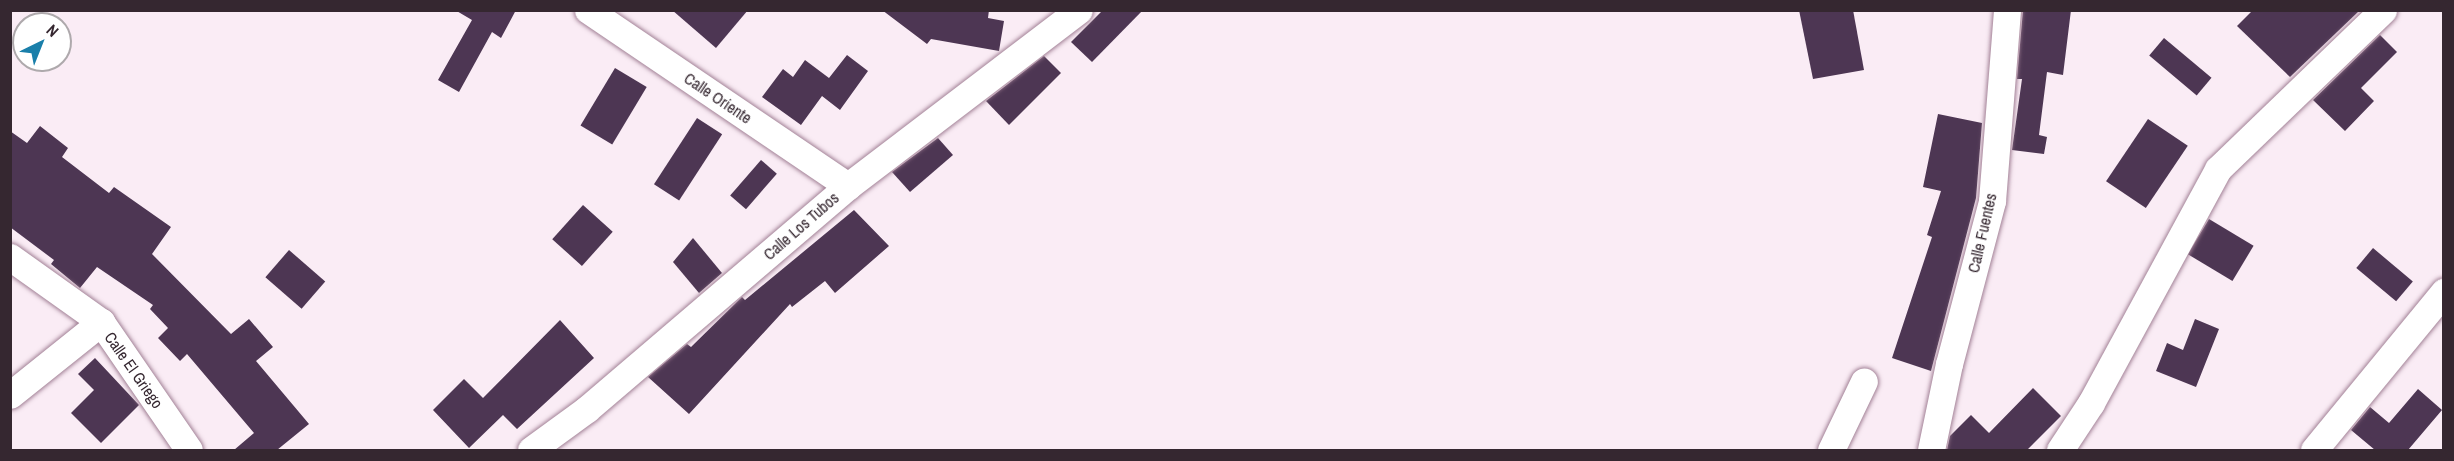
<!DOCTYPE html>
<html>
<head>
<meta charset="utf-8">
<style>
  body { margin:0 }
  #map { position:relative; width:2454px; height:461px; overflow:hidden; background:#faecf5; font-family:"Archivo Narrow",sans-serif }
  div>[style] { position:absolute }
  .building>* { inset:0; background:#4d3653; transform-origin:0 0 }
  .roads { filter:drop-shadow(0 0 2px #a28196) drop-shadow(0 0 2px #a28196) }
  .street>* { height:27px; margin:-13.5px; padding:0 13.5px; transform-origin:13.5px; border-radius:13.5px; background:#fff }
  span { translate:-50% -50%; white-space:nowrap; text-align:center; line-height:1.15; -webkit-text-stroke:6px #fff; paint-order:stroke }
  .street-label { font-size:16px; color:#352730 }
  .frame { position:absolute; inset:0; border:12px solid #352730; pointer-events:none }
  .north { position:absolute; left:12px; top:12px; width:60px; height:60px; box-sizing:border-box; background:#fff; border:2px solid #aea9ac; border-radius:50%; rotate:43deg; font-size:16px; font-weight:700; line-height:24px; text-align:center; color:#352730 }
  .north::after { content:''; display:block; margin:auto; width:21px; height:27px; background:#1a7faa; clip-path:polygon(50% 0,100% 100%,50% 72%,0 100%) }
</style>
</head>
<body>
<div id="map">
  <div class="building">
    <i style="clip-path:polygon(455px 10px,516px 10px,501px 38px,492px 32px,459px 92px,438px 80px,472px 20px)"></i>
    <i style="clip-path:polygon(672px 10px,748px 10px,716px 48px)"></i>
    <i style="clip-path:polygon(882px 10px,989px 10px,988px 18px,1004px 21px,999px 51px,931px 39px,927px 44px)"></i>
    <i style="clip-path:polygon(1103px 10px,1143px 10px,1092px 62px,1071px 42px)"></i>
    <i style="clip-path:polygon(1799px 10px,1853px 10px,1864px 70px,1813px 79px)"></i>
    <i style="clip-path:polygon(2023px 10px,2071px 10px,2063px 75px,2047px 72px,2039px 135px,2047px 137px,2044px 154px,2012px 150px,2022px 79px,2017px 79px)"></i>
    <i style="clip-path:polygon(2253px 10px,2356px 10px,2358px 12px,2290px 77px,2237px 26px)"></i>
    <i style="clip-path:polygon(2380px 35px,2397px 52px,2361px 88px,2374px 101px,2345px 131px,2313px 100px)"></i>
    <i style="left:2164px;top:38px;width:62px;height:23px;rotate:40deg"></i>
    <i style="clip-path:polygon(847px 55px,868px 71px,840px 110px,822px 96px,801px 125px,762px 97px,783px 69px,793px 77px,805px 60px,829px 78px)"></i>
    <i style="clip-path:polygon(1044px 56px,1061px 73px,1009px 125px,986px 101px)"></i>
    <i style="left:615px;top:68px;width:37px;height:67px;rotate:31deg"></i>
    <i style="clip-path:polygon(1938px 114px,1982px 123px,1976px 198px,1931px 371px,1892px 358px,1932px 237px,1927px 235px,1941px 191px,1923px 187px)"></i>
    <i style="left:697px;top:118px;width:30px;height:79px;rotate:33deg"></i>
    <i style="left:2148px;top:119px;width:48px;height:75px;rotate:34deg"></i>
    <i style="clip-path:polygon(40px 126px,68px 148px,62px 157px,109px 193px,114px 187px,171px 227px,152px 254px,231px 334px,249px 319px,273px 347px,256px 361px,309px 424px,277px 450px,234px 450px,254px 433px,187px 354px,180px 361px,158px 338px,168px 328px,150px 309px,153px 305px,97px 267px,80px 288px,51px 264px,54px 260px,10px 227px,10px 131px,27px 143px)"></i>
    <i style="clip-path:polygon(938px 138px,953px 155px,910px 192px,892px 172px)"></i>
    <i style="left:761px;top:160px;width:21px;height:47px;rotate:41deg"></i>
    <i style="left:583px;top:205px;width:40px;height:46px;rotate:42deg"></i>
    <i style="clip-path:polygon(854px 210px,889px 246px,835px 293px,825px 281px,792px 307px,790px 304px,689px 414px,648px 377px,687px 344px,691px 347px,742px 297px,745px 300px)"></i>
    <i style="left:2209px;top:219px;width:52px;height:41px;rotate:31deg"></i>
    <i style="clip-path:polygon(693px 238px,722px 273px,699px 293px,673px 262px)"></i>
    <i style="left:2373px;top:248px;width:52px;height:26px;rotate:40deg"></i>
    <i style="left:289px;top:250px;width:48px;height:36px;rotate:41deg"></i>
    <i style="clip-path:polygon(2195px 319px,2219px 329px,2196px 387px,2156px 371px,2167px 343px,2183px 350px)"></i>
    <i style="clip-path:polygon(560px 320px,594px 358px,517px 429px,503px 415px,469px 448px,433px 410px,464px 379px,483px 398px)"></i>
    <i style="clip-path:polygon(95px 358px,139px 405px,101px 443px,71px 413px,94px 390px,78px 374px)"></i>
    <i style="clip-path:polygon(2033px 388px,2061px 416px,2027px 450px,1947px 450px,1950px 436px,1971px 415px,1989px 433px)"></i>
    <i style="clip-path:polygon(2418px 389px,2442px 410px,2408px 450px,2375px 450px,2351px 430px,2370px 407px,2389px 423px)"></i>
  </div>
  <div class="roads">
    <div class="street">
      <i style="left:588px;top:10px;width:314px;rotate:34.1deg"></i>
      <i style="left:10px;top:257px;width:112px;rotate:35.5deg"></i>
      <i style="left:101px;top:322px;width:155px;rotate:55.5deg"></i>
      <i style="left:10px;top:395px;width:117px;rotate:-38.7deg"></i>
      <i style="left:531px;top:450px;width:69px;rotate:-36.2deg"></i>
      <i style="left:587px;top:409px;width:343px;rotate:-40.5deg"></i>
      <i style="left:848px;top:186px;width:290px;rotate:-37.3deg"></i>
      <i style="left:1831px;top:450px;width:76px;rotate:-64.4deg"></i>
      <i style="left:1931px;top:450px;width:88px;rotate:-78.2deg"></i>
      <i style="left:1949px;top:364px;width:169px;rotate:-75.2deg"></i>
      <i style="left:1992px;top:201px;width:192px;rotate:-85.5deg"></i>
      <i style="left:2060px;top:450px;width:56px;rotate:-56.6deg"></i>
      <i style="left:2091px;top:403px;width:266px;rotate:-61.5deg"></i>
      <i style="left:2218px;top:169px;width:229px;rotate:-43.9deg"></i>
      <i style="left:2314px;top:450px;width:205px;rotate:-50.6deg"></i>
    </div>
  </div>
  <div class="street-label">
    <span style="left:718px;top:98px;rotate:34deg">Calle Oriente</span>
    <span style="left:801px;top:226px;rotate:-41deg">Calle Los Tubos</span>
    <span style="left:1982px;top:233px;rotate:-77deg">Calle Fuentes</span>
    <span style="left:134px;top:370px;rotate:55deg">Calle El Griego</span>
  </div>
  <div class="frame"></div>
  <div class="north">N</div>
</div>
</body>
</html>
